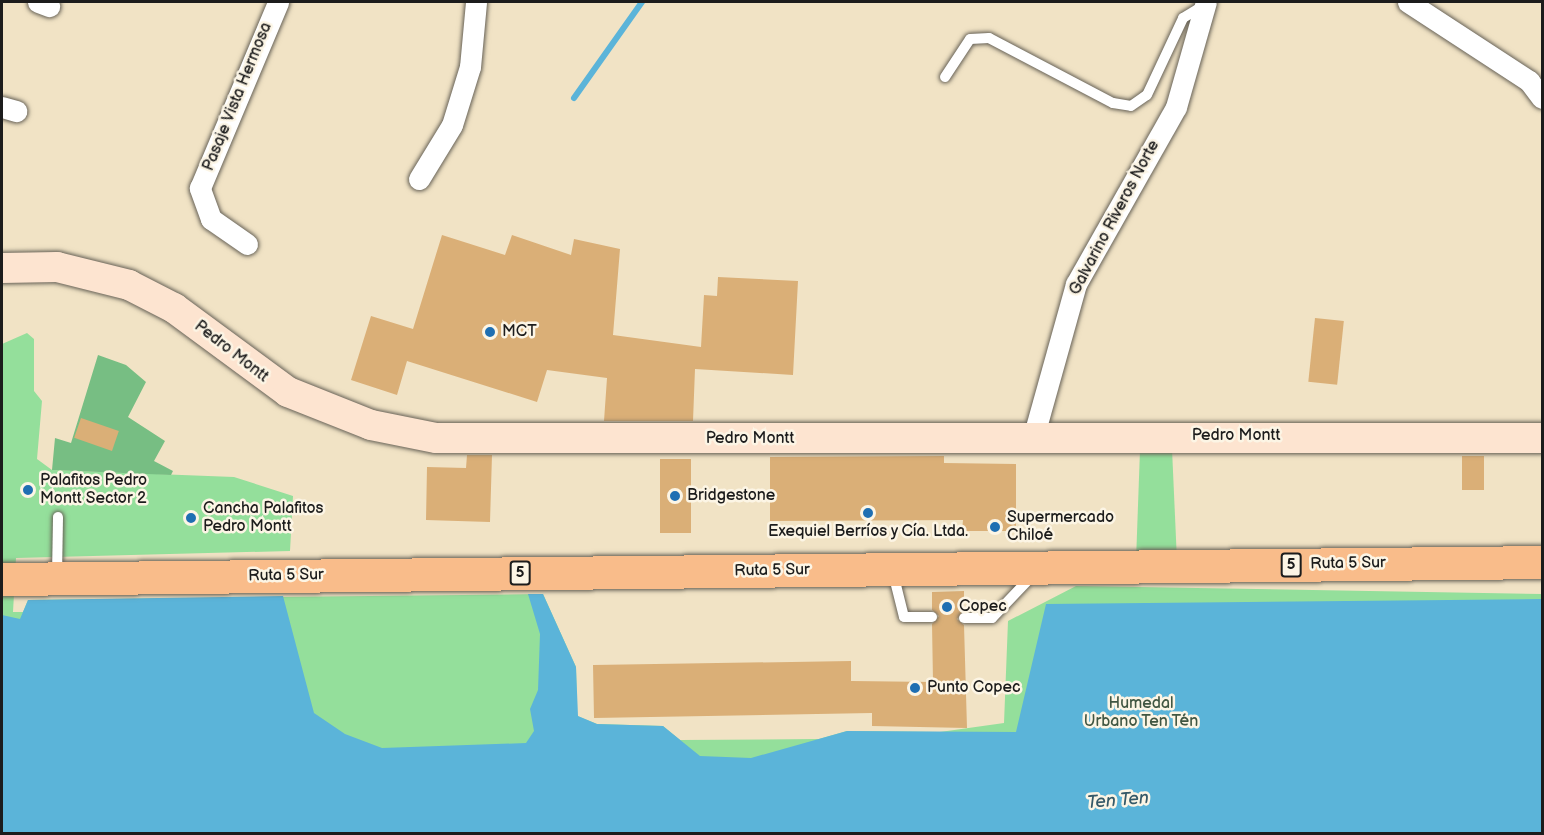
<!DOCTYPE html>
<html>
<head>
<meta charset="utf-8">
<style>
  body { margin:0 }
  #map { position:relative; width:1544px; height:835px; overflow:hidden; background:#f1e3c5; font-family:"Balsamiq Sans",sans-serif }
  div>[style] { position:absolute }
  .green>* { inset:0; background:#94df9b }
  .forest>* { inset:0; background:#77be83 }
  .water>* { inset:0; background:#5bb4d9 }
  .stream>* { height:6px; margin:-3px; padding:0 3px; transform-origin:3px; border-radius:3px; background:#5bb4d9 }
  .building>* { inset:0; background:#daaf77; transform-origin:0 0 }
  .roads { filter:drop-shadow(0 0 2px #676257) drop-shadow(0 0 2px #676257) }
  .lane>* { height:10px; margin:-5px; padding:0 5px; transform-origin:5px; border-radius:5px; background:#fff }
  .street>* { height:21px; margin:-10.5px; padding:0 10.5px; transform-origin:10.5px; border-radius:10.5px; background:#fff }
  .secondary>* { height:30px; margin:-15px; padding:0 15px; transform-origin:15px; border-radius:15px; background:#fde4d0 }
  .highway>* { height:33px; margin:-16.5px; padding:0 16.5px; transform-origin:16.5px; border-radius:16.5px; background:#f9bc8a }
  .dots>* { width:16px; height:16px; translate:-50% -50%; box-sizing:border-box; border:3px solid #fcf5e5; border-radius:50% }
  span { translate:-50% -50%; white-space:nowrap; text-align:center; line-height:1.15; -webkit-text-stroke:5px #fcf5e5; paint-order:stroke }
  .shield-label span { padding:2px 4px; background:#fcf5e5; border:2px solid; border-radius:4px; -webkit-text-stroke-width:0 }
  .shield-label { font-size:15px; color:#1c1c1c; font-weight:700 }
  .street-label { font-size:16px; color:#1c1c1c }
  .poi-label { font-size:16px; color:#1c1c1c }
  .left { translate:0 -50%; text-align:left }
  .park-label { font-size:16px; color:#405642 }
  .water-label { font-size:18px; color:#355968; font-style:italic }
  .frame { position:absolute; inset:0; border:3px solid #1c1c1c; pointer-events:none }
</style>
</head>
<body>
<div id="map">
  <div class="green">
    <i style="clip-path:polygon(27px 333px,34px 339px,34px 391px,42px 401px,37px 459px,52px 470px,234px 477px,293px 496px,290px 551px,16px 558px,13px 612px,23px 612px,28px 600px,543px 594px,576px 667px,577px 716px,597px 724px,663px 726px,680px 740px,819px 739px,847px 731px,940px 732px,1004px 723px,1008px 621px,1076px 586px,1542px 594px,1542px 833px,2px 834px,2px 344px)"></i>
    <i style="clip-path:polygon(1172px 449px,1177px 561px,1136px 561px,1140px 450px)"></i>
  </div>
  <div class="forest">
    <i style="clip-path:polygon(98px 355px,126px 365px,146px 382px,128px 417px,165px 441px,154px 461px,173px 471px,171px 475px,52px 470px,55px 438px,71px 443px)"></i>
  </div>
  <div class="water">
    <i style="clip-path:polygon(528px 594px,543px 594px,576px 667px,578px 716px,597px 724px,663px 726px,700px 756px,751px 758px,847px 731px,1016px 732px,1046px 604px,1542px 599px,1542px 833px,2px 833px,2px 615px,20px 619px,28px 600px,283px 596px,314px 713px,345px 734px,382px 748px,526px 743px,534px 731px,530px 709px,538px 690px,540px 634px)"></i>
  </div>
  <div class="stream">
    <i style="left:574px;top:98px;width:118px;rotate:-54.7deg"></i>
  </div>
  <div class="building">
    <i style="clip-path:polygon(442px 235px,505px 255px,512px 235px,571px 255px,574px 239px,620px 249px,613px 335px,701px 347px,704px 295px,717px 296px,718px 277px,798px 281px,793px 375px,695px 369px,693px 421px,604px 421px,607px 378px,547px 370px,537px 402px,407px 361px,397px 395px,351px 380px,371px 316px,413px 329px)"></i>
    <i style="left:1315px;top:318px;width:29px;height:64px;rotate:6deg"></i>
    <i style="left:81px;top:418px;width:40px;height:21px;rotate:19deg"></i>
    <i style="clip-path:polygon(467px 455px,492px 455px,490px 522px,426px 520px,427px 467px,466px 468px)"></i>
    <i style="clip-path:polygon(944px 456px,944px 463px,1016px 464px,1016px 531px,962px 531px,963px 520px,770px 521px,770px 457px)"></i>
    <i style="left:1462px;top:456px;width:22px;height:34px"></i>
    <i style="left:660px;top:459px;width:31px;height:74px"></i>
    <i style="clip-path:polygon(964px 591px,964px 611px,957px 619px,964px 625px,967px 728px,872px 726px,872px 713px,594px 718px,593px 665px,851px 661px,851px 681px,933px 682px,932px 624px,939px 616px,932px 610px,932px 592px)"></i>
  </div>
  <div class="roads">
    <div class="lane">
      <i style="left:945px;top:77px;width:45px;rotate:-56.7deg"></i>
      <i style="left:970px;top:39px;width:19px;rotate:-3deg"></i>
      <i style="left:989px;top:38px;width:140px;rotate:27.7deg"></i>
      <i style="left:1113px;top:103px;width:18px;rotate:9deg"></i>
      <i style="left:1131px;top:106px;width:19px;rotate:-35deg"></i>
      <i style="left:1147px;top:95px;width:85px;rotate:-64.9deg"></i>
      <i style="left:1183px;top:18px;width:26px;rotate:-31deg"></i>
      <i style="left:893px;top:573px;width:45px;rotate:76deg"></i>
      <i style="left:904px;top:617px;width:28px"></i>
      <i style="left:57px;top:575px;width:58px;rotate:-89deg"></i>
      <i style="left:964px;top:618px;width:28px"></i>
      <i style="left:992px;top:618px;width:58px;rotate:-46.4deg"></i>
    </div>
    <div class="street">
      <i style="left:38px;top:2px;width:12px;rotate:20deg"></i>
      <i style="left:1408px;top:2px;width:145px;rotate:33.1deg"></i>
      <i style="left:1529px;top:81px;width:21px;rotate:53deg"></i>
      <i style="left:2px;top:107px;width:15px;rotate:16deg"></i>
      <i style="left:419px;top:179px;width:63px;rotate:-58.6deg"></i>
      <i style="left:452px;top:125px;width:61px;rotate:-72.8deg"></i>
      <i style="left:470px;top:67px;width:65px;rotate:-84.7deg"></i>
      <i style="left:247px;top:244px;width:44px;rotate:-145.2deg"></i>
      <i style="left:211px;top:219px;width:33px;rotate:-110deg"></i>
      <i style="left:200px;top:188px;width:202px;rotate:-67.2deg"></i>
      <i style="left:1033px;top:438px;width:160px;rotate:-74.4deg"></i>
      <i style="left:1076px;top:284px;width:203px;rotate:-60.5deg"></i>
      <i style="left:1176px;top:107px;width:109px;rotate:-74.1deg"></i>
    </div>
    <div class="secondary">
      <i style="left:2px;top:268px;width:55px;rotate:-1deg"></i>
      <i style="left:57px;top:267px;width:74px;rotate:14deg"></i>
      <i style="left:129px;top:285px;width:51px;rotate:27.1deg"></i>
      <i style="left:174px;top:308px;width:142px;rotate:36.4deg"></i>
      <i style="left:288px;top:392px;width:89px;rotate:21.7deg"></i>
      <i style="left:371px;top:425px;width:66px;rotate:11.3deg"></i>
      <i style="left:436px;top:438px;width:1106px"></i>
    </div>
    <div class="highway">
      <i style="left:2px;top:579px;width:1540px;rotate:-0.63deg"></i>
    </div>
  </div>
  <div class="dots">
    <i style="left:490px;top:332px;background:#1f6fb2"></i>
    <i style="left:28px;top:490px;background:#1f6fb2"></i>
    <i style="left:675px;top:496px;background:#1f6fb2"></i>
    <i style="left:868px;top:513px;background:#1f6fb2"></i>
    <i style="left:191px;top:518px;background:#1f6fb2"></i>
    <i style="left:995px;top:527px;background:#1f6fb2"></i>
    <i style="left:947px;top:607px;background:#1f6fb2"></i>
    <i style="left:915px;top:688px;background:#1f6fb2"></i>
  </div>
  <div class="shield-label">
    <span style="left:1291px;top:565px">5</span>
    <span style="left:520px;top:573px">5</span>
  </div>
  <div class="street-label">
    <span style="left:238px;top:97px;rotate:-68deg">Pasaje Vista Hermosa</span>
    <span style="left:1115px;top:218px;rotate:-62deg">Galvarino Riveros Norte</span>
    <span style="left:231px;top:352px;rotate:38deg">Pedro Montt</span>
    <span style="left:1236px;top:436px">Pedro Montt</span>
    <span style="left:750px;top:439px">Pedro Montt</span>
    <span style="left:1348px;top:564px;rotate:-1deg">Ruta 5 Sur</span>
    <span style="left:772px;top:571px;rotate:-1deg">Ruta 5 Sur</span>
    <span style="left:286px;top:576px;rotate:-1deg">Ruta 5 Sur</span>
  </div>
  <div class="poi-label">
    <span class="left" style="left:502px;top:332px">MCT</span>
    <span class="left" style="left:40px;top:490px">Palafitos Pedro<br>Montt Sector 2</span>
    <span class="left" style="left:687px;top:496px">Bridgestone</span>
    <span class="left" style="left:203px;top:518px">Cancha Palafitos<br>Pedro Montt</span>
    <span class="left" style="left:1007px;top:527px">Supermercado<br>Chiloé</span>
    <span style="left:868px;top:532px">Exequiel Berríos y Cía. Ltda.</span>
    <span class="left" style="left:959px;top:607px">Copec</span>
    <span class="left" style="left:927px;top:688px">Punto Copec</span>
  </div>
  <div class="park-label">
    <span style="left:1141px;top:713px">Humedal<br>Urbano Ten Tén</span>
  </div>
  <div class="water-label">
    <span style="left:1118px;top:801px;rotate:-5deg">Ten Ten</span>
  </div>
  <div class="frame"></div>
</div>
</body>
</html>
